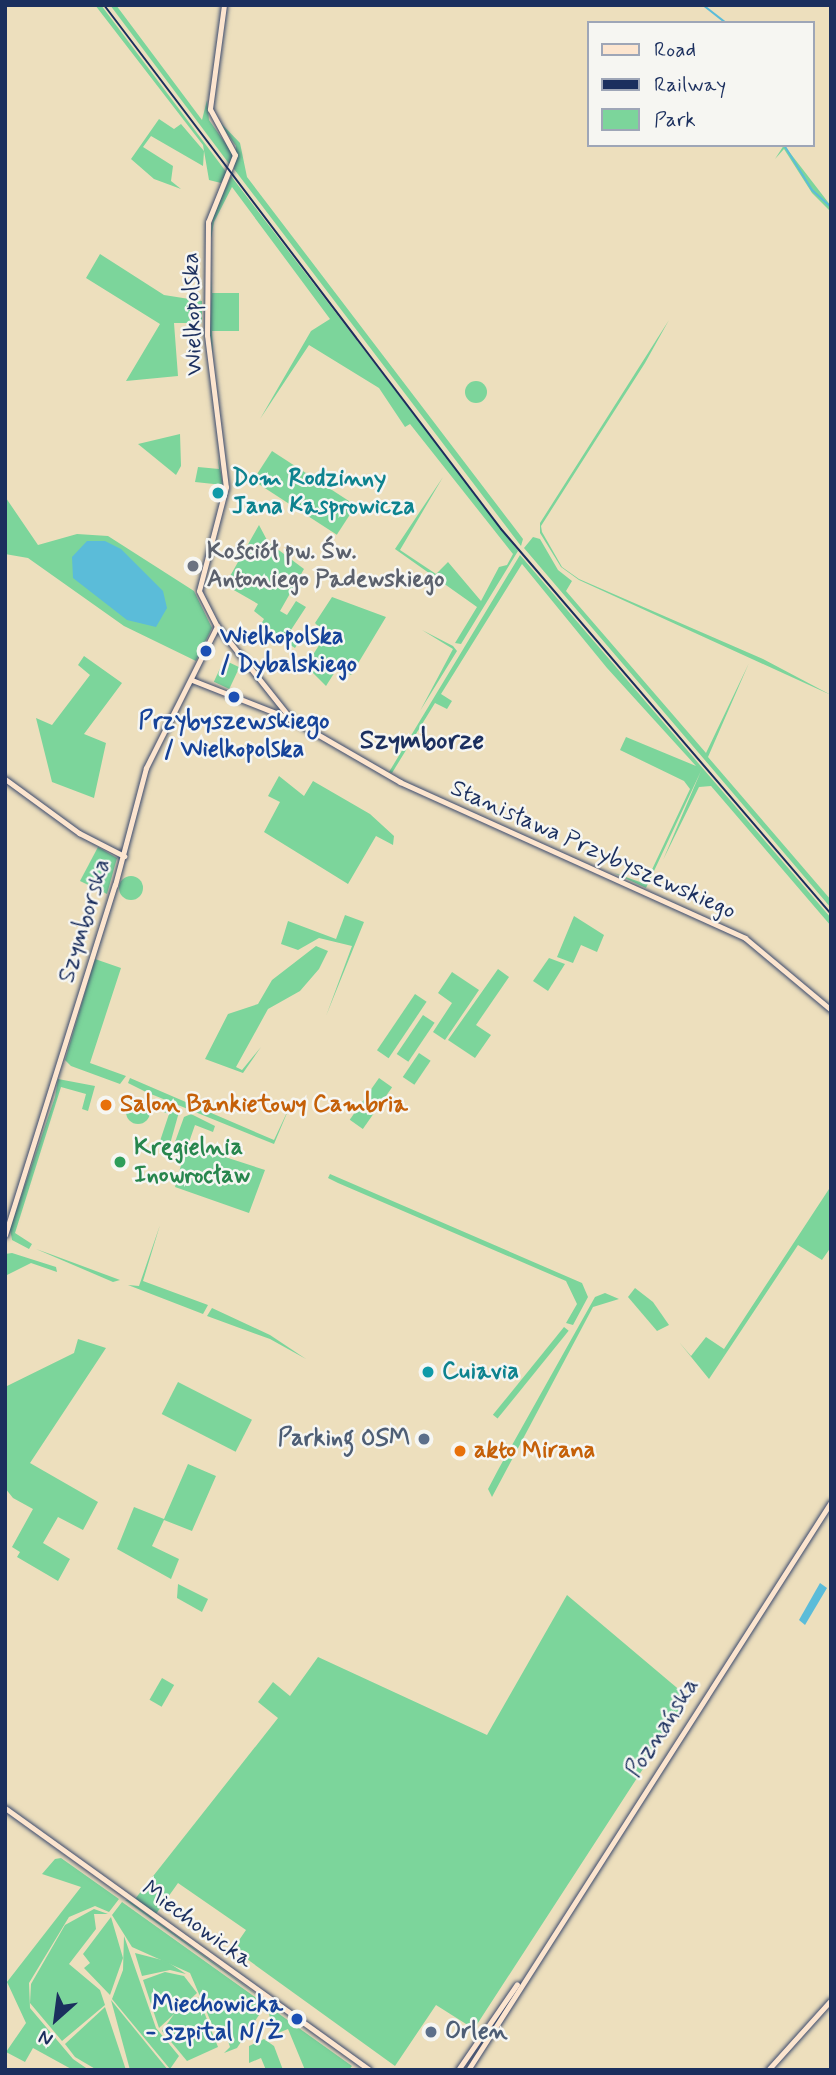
<!DOCTYPE html>
<html>
<head>
<meta charset="utf-8">
<style>
  body { margin:0 }
  #map { position:relative; width:836px; height:2075px; overflow:hidden; background:#eddfbd; font-family:Mynerve,sans-serif }
  div>[style] { position:absolute }
  .green>* { inset:0; background:#7cd59b; transform-origin:0 0 }
  .round { border-radius:50% }
  .water>* { inset:0; background:#5bbcd9 }
  .stream>* { height:2px; margin:-1px; padding:0 1px; transform-origin:1px; border-radius:1px; background:#5bbcd9 }
  .roads { filter:drop-shadow(0 0 2px #3a496c) drop-shadow(0 0 2px #3a496c) }
  .secondary>* { height:5px; margin:-2.5px; padding:0 2.5px; transform-origin:2.5px; border-radius:2.5px; background:#fce5cf }
  .rail>* { height:2px; margin:-1px; padding:0 1px; transform-origin:1px; border-radius:1px; background:#1b2f5e }
  .dots>* { width:19px; height:19px; translate:-50% -50%; box-sizing:border-box; border:4px solid #f6f6f2; border-radius:50% }
  span { translate:-50% -50%; white-space:nowrap; text-align:center; line-height:1.15; -webkit-text-stroke:5px #f6f6f2; paint-order:stroke }
  .street-label { font-size:24px; color:#1b2f5e }
  .culture-label { font-size:24px; color:#0d838f; font-weight:700 }
  .left { translate:0 -50%; text-align:left }
  .worship-label { font-size:24px; color:#5b616d; font-weight:700 }
  .transit-label { font-size:24px; color:#164399; font-weight:700 }
  .right { translate:-100% -50%; text-align:right }
  .food-label { font-size:24px; color:#c56008; font-weight:700 }
  .leisure-label { font-size:24px; color:#27864d; font-weight:700 }
  .service-label { font-size:24px; color:#4e5e75; font-weight:700 }
  .neighbourhood-label { font-size:26px; color:#1b2f5e; font-weight:700 }
  .frame { position:absolute; inset:0; border:7px solid #1b2f5e; pointer-events:none }
  .legend { position:absolute; left:587px; top:21px; width:228px; height:126px; box-sizing:border-box; background:#f6f6f2; border:2px solid #9ea6b7; margin:0; padding:9px 12px; list-style:none; font-size:21px; color:#1b2f5e }
  .legend li { display:flex; align-items:center; gap:14px; height:35px }
  .legend b { width:35px; border:2px solid #9ea6b7 }
  .north { position:absolute; left:21px; top:1984px; width:70px; height:70px; -webkit-text-stroke:5px #f6f6f2; paint-order:stroke; rotate:208deg; font-size:19px; font-weight:700; line-height:28px; text-align:center; color:#1b2f5e }
  .north::after { content:''; display:block; margin:auto; width:24px; height:32px; background:#1b2f5e; clip-path:polygon(50% 0,100% 100%,50% 72%,0 100%) }
</style>
</head>
<body>
<div id="map">
  <div class="green">
    <i style="clip-path:polygon(95px 5px,101px 5px,227px 173px,221px 183px,209px 180px,203px 145px)"></i>
    <i style="clip-path:polygon(110px 5px,116px 5px,202px 120px,207px 100px,209px 120px,233px 154px,230px 165px)"></i>
    <i style="clip-path:polygon(216px 118px,240px 143px,247px 177px,523px 539px,521px 546px,234px 169px,236px 146px)"></i>
    <i style="clip-path:polygon(159px 119px,174px 129px,181px 124px,204px 151px,203px 166px,151px 136px,143px 147px,173px 166px,171px 181px,181px 189px,154px 179px,131px 159px)"></i>
    <i style="clip-path:polygon(784px 145px,831px 206px,831px 212px,812px 193px,784px 149px,775px 159px)"></i>
    <i style="clip-path:polygon(231px 176px,518px 551px,461px 644px,455px 643px,477px 607px,395px 549px,443px 477px,400px 550px,436px 574px,448px 562px,481px 601px,499px 567px,507px 565px,513px 554px,410px 424px,405px 427px,379px 388px,309px 345px,260px 419px,311px 331px,330px 319px,232px 187px,214px 222px,210px 244px,213px 216px)"></i>
    <i style="clip-path:polygon(100px 254px,164px 295px,202px 301px,202px 323px,174px 323px,178px 376px,126px 381px,160px 324px,86px 278px)"></i>
    <i style="clip-path:polygon(212px 276px,212px 293px,239px 293px,239px 331px,212px 331px,213px 354px,210px 332px)"></i>
    <i style="clip-path:polygon(669px 320px,645px 363px,541px 526px,542px 532px,562px 567px,579px 579px,763px 659px,831px 695px,579px 580px,561px 567px,540px 533px,540px 523px)"></i>
    <i class="round" style="left:465px;top:381px;width:22px;height:22px"></i>
    <i style="clip-path:polygon(180px 434px,181px 466px,176px 475px,138px 444px)"></i>
    <i style="left:272px;top:451px;width:100px;height:35px;rotate:33deg"></i>
    <i style="clip-path:polygon(218px 457px,223px 485px,195px 482px,198px 467px,219px 469px)"></i>
    <i style="clip-path:polygon(6px 498px,38px 545px,77px 534px,108px 536px,194px 591px,212px 628px,196px 661px,124px 626px,28px 558px,5px 554px)"></i>
    <i style="clip-path:polygon(259px 525px,268px 542px,304px 569px,280px 611px,287px 615px,296px 601px,306px 607px,289px 633px,300px 640px,295px 648px,260px 626px,264px 619px,254px 611px,258px 604px,225px 585px)"></i>
    <i style="clip-path:polygon(533px 537px,540px 539px,558px 570px,572px 581px,566px 591px,706px 753px,749px 663px,708px 757px,831px 900px,831px 908px,524px 548px)"></i>
    <i style="clip-path:polygon(520px 555px,831px 918px,831px 926px,711px 786px,699px 787px,663px 860px,701px 771px,646px 888px,614px 873px,640px 882px,648px 878px,690px 789px,684px 781px,620px 750px,626px 737px,696px 766px,607px 668px,522px 564px,441px 694px,452px 701px,447px 709px,435px 703px,392px 773px,389px 772px)"></i>
    <i style="clip-path:polygon(332px 597px,386px 617px,351px 675px,338px 667px,326px 686px,306px 666px,326px 634px,315px 623px)"></i>
    <i style="clip-path:polygon(422px 630px,453px 646px,457px 651px,420px 711px,453px 649px)"></i>
    <i style="clip-path:polygon(84px 656px,122px 683px,84px 734px,106px 743px,94px 798px,52px 782px,36px 718px,52px 725px,90px 675px,78px 665px)"></i>
    <i style="left:224px;top:660px;width:17px;height:24px;rotate:25deg"></i>
    <i style="clip-path:polygon(279px 776px,304px 796px,313px 781px,370px 814px,394px 836px,393px 845px,376px 836px,348px 884px,264px 832px,280px 802px,268px 796px)"></i>
    <i style="clip-path:polygon(98px 847px,117px 858px,107px 894px,80px 881px)"></i>
    <i class="round" style="left:119px;top:876px;width:24px;height:24px"></i>
    <i style="clip-path:polygon(345px 915px,364px 922px,326px 1016px,352px 946px,319px 938px,298px 950px,281px 944px,288px 921px,336px 939px)"></i>
    <i style="clip-path:polygon(574px 916px,604px 935px,597px 952px,581px 945px,573px 963px,557px 957px)"></i>
    <i style="clip-path:polygon(316px 946px,328px 951px,319px 969px,300px 991px,268px 1009px,236px 1067px,242px 1070px,261px 1047px,243px 1073px,205px 1059px,228px 1014px,258px 1004px,272px 980px)"></i>
    <i style="clip-path:polygon(549px 958px,565px 964px,548px 991px,533px 981px)"></i>
    <i style="clip-path:polygon(95px 959px,121px 968px,90px 1063px,126px 1076px,120px 1084px,71px 1066px,65px 1060px)"></i>
    <i style="clip-path:polygon(498px 969px,509px 977px,476px 1025px,491px 1035px,475px 1058px,448px 1040px)"></i>
    <i style="clip-path:polygon(452px 972px,479px 990px,445px 1040px,433px 1032px,452px 1003px,438px 993px)"></i>
    <i style="left:415px;top:994px;width:14px;height:68px;rotate:34deg"></i>
    <i style="left:423px;top:1015px;width:14px;height:47px;rotate:34deg"></i>
    <i style="left:419px;top:1053px;width:14px;height:29px;rotate:34deg"></i>
    <i style="clip-path:polygon(130px 1078px,274px 1140px,290px 1106px,274px 1144px,146px 1092px,128px 1083px)"></i>
    <i style="left:379px;top:1078px;width:16px;height:51px;rotate:35deg"></i>
    <i style="clip-path:polygon(58px 1079px,95px 1086px,88px 1111px,82px 1109px,86px 1094px,61px 1087px,15px 1233px,32px 1244px,29px 1249px,12px 1240px,10px 1229px,55px 1097px)"></i>
    <i class="round" style="left:126px;top:1100px;width:24px;height:24px"></i>
    <i style="clip-path:polygon(160px 1103px,179px 1112px,170px 1144px,160px 1141px,169px 1114px,156px 1109px)"></i>
    <i style="clip-path:polygon(191px 1114px,215px 1126px,213px 1132px,195px 1125px,188px 1145px,265px 1170px,249px 1213px,175px 1187px,183px 1158px,171px 1153px,184px 1117px)"></i>
    <i style="clip-path:polygon(330px 1174px,582px 1283px,588px 1297px,573px 1325px,566px 1323px,577px 1304px,566px 1281px,338px 1183px,328px 1178px)"></i>
    <i style="clip-path:polygon(831px 1186px,831px 1247px,822px 1260px,798px 1245px,709px 1379px,679px 1342px,691px 1356px,706px 1337px,724px 1349px)"></i>
    <i style="clip-path:polygon(160px 1225px,143px 1281px,208px 1305px,203px 1314px,128px 1285px,139px 1286px)"></i>
    <i style="clip-path:polygon(36px 1249px,50px 1254px,120px 1280px,113px 1282px)"></i>
    <i style="clip-path:polygon(12px 1253px,56px 1267px,57px 1272px,31px 1263px,5px 1276px,5px 1254px)"></i>
    <i style="clip-path:polygon(635px 1288px,653px 1302px,669px 1325px,657px 1331px,628px 1297px)"></i>
    <i style="clip-path:polygon(605px 1293px,619px 1299px,593px 1307px,492px 1497px,488px 1489px,498px 1470px,595px 1297px)"></i>
    <i style="clip-path:polygon(212px 1308px,270px 1335px,306px 1359px,270px 1339px,207px 1316px)"></i>
    <i style="left:564px;top:1327px;width:6px;height:113px;rotate:39deg"></i>
    <i style="clip-path:polygon(78px 1339px,106px 1348px,30px 1463px,98px 1502px,83px 1530px,58px 1517px,43px 1543px,70px 1559px,58px 1581px,17px 1557px,20px 1552px,12px 1547px,33px 1509px,13px 1498px,5px 1488px,5px 1387px,74px 1353px)"></i>
    <i style="left:178px;top:1382px;width:83px;height:36px;rotate:27deg"></i>
    <i style="clip-path:polygon(188px 1464px,216px 1476px,192px 1531px,164px 1520px,152px 1546px,179px 1559px,171px 1579px,117px 1549px,134px 1507px,164px 1519px)"></i>
    <i style="clip-path:polygon(178px 1584px,208px 1599px,202px 1612px,177px 1598px)"></i>
    <i style="clip-path:polygon(567px 1595px,689px 1698px,474px 2029px,436px 2005px,395px 2066px,233px 1949px,246px 1930px,178px 1883px,156px 1914px,135px 1899px,278px 1718px,258px 1702px,273px 1682px,290px 1696px,318px 1657px,487px 1735px)"></i>
    <i style="left:162px;top:1678px;width:14px;height:25px;rotate:30deg"></i>
    <i style="clip-path:polygon(61px 1858px,119px 1899px,109px 1912px,95px 1906px,69px 1917px,29px 1983px,30px 2008px,73px 2059px,89px 2070px,73px 2070px,33px 2048px,25px 2062px,6px 2052px,26px 2023px,7px 1982px,81px 1887px,42px 1874px,55px 1859px)"></i>
    <i style="clip-path:polygon(125px 1900px,128px 1900px,265px 2001px)"></i>
    <i style="clip-path:polygon(122px 1902px,259px 2000px,261px 2012px,237px 2048px,224px 2053px,230px 2047px,226px 2035px,217px 2036px,190px 1973px,132px 1947px,112px 1915px)"></i>
    <i style="clip-path:polygon(94px 1909px,108px 1914px,94px 1914px,96px 1929px,69px 1964px,100px 1990px,105px 2005px,62px 2041px,30px 2003px,31px 1984px,65px 1925px)"></i>
    <i style="clip-path:polygon(111px 1917px,123px 1958px,110px 1995px,84px 1968px,90px 1963px,83px 1954px)"></i>
    <i style="clip-path:polygon(124px 1936px,156px 2028px,179px 2056px,170px 2069px,112px 1999px,123px 1970px)"></i>
    <i style="clip-path:polygon(135px 1953px,166px 1961px,186px 1974px,170px 1970px,142px 1976px)"></i>
    <i style="clip-path:polygon(165px 1972px,184px 1976px,197px 1993px,159px 2028px,143px 1980px)"></i>
    <i style="clip-path:polygon(198px 1997px,218px 2047px,187px 2061px,162px 2031px,177px 2010px)"></i>
    <i style="clip-path:polygon(111px 2000px,168px 2070px,130px 2070px)"></i>
    <i style="clip-path:polygon(105px 2007px,126px 2070px,97px 2070px,75px 2057px,65px 2044px)"></i>
    <i style="clip-path:polygon(275px 2011px,352px 2066px,349px 2070px,305px 2070px,288px 2029px,278px 2033px,271px 2025px,269px 2013px)"></i>
    <i style="clip-path:polygon(264px 2039px,274px 2046px,283px 2070px,266px 2070px,261px 2058px,249px 2063px,249px 2046px)"></i>
  </div>
  <div class="water">
    <i style="clip-path:polygon(87px 541px,105px 541px,121px 549px,163px 591px,167px 608px,156px 627px,127px 620px,73px 578px,72px 557px)"></i>
    <i style="clip-path:polygon(820px 1583px,827px 1588px,805px 1625px,799px 1620px)"></i>
  </div>
  <div class="stream">
    <i style="left:703px;top:5px;width:29px;rotate:38deg"></i>
    <i style="left:784px;top:145px;width:53px;rotate:58.1deg"></i>
    <i style="left:812px;top:190px;width:25px;rotate:42deg"></i>
  </div>
  <div class="roads">
    <div class="secondary">
      <i style="left:224px;top:5px;width:105px;rotate:97.7deg"></i>
      <i style="left:210px;top:109px;width:52px;rotate:61.5deg"></i>
      <i style="left:235px;top:155px;width:72px;rotate:111.9deg"></i>
      <i style="left:208px;top:222px;width:113px;rotate:90.5deg"></i>
      <i style="left:207px;top:335px;width:153px;rotate:82.9deg"></i>
      <i style="left:226px;top:487px;width:107px;rotate:104.6deg"></i>
      <i style="left:199px;top:591px;width:39px;rotate:63deg"></i>
      <i style="left:217px;top:626px;width:119px;rotate:51.5deg"></i>
      <i style="left:192px;top:680px;width:106px;rotate:21.5deg"></i>
      <i style="left:291px;top:719px;width:126px;rotate:30deg"></i>
      <i style="left:400px;top:782px;width:379px;rotate:24.3deg"></i>
      <i style="left:745px;top:938px;width:112px;rotate:39.9deg"></i>
      <i style="left:5px;top:779px;width:92px;rotate:36.1deg"></i>
      <i style="left:79px;top:833px;width:51px;rotate:27.1deg"></i>
      <i style="left:5px;top:1235px;width:367px;rotate:-72.6deg"></i>
      <i style="left:115px;top:885px;width:121px;rotate:-75.2deg"></i>
      <i style="left:146px;top:768px;width:159px;rotate:-63.4deg"></i>
      <i style="left:5px;top:1808px;width:448px;rotate:35.7deg"></i>
      <i style="left:458px;top:2070px;width:104px;rotate:-55.5deg"></i>
      <i style="left:468px;top:2070px;width:674px;rotate:-57.42deg"></i>
      <i style="left:768px;top:2070px;width:94px;rotate:-48deg"></i>
    </div>
  </div>
  <div class="rail">
    <i style="left:104px;top:5px;width:657px;rotate:52.85deg"></i>
    <i style="left:501px;top:529px;width:507px;rotate:49.4deg"></i>
  </div>
  <div class="dots">
    <i style="left:218px;top:493px;background:#0f9aa8"></i>
    <i style="left:193px;top:566px;background:#6b7280"></i>
    <i style="left:206px;top:651px;background:#1a4fb4"></i>
    <i style="left:234px;top:697px;background:#1a4fb4"></i>
    <i style="left:106px;top:1105px;background:#e8710a"></i>
    <i style="left:120px;top:1162px;background:#2e9e5b"></i>
    <i style="left:428px;top:1372px;background:#0f9aa8"></i>
    <i style="left:424px;top:1439px;background:#5c6f8a"></i>
    <i style="left:460px;top:1451px;background:#e8710a"></i>
    <i style="left:297px;top:2019px;background:#1a4fb4"></i>
    <i style="left:431px;top:2032px;background:#5c6f8a"></i>
  </div>
  <div class="street-label">
    <span style="left:193px;top:314px;rotate:-92deg">Wielkopolska</span>
    <span style="left:593px;top:850px;rotate:24deg">Stanisława Przybyszewskiego</span>
    <span style="left:85px;top:921px;rotate:-73deg">Szymborska</span>
    <span style="left:663px;top:1728px;rotate:-57deg">Poznańska</span>
    <span style="left:197px;top:1925px;rotate:36deg">Miechowicka</span>
  </div>
  <div class="culture-label">
    <span class="left" style="left:232px;top:493px">Dom Rodzinny<br>Jana Kasprowicza</span>
    <span class="left" style="left:442px;top:1372px">Cuiavia</span>
  </div>
  <div class="worship-label">
    <span class="left" style="left:207px;top:566px">Kościół pw. Św.<br>Antoniego Padewskiego</span>
  </div>
  <div class="transit-label">
    <span class="left" style="left:220px;top:651px">Wielkopolska<br>/ Dybalskiego</span>
    <span style="left:234px;top:736px">Przybyszewskiego<br>/ Wielkopolska</span>
    <span class="right" style="left:283px;top:2019px">Miechowicka<br>- szpital N/Ż</span>
  </div>
  <div class="food-label">
    <span class="left" style="left:120px;top:1105px">Salon Bankietowy Cambria</span>
    <span class="left" style="left:474px;top:1451px">akto Mirana</span>
  </div>
  <div class="leisure-label">
    <span class="left" style="left:134px;top:1162px">Kręgielnia<br>Inowrocław</span>
  </div>
  <div class="service-label">
    <span class="right" style="left:410px;top:1439px">Parking OSM</span>
    <span class="left" style="left:445px;top:2032px">Orlen</span>
  </div>
  <div class="neighbourhood-label">
    <span style="left:422px;top:742px">Szymborze</span>
  </div>
  <div class="frame"></div>
  <ul class="legend">
  <li><b style="height:9px;background:#fce5cf"></b>Road</li>
  <li><b style="height:9px;background:#1b2f5e"></b>Railway</li>
  <li><b style="height:19px;background:#7cd59b"></b>Park</li>
  </ul>
  <div class="north">N</div>
</div>
</body>
</html>
